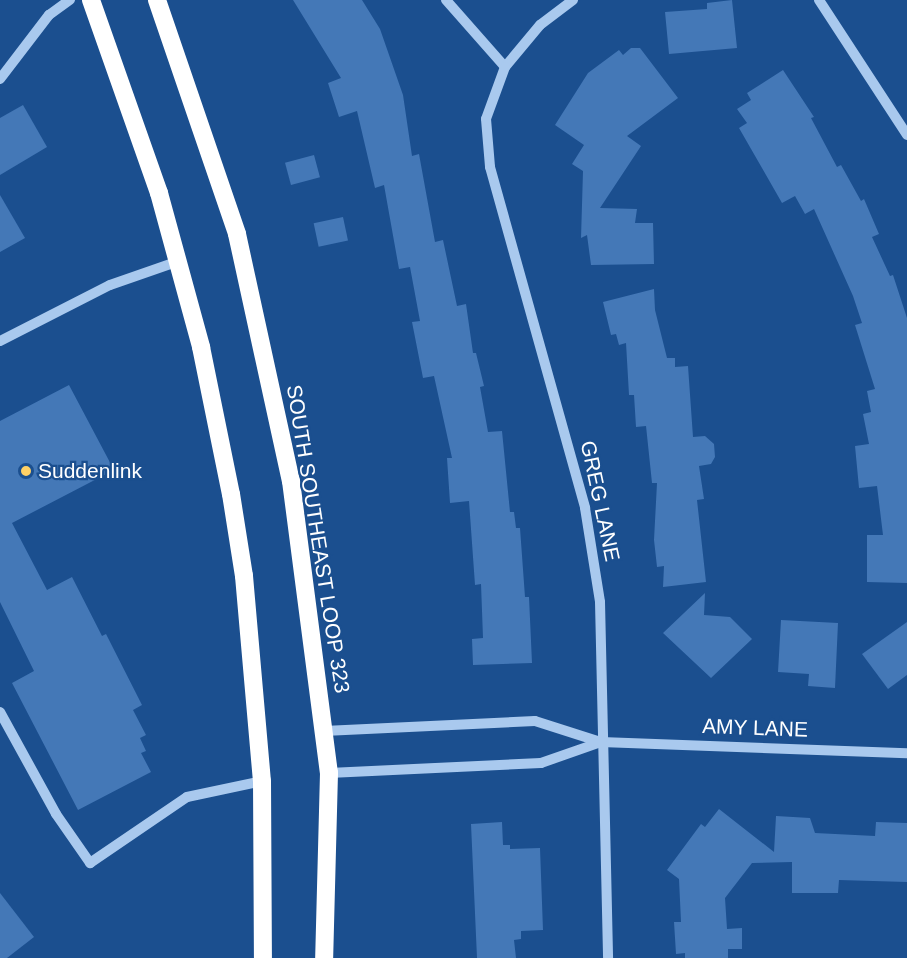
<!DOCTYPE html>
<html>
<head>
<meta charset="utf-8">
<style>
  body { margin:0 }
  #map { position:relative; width:907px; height:958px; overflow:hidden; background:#1b4f8f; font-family:Arial,sans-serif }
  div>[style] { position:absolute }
  .building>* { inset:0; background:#4478b7; transform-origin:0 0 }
  .minor>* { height:10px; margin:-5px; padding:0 5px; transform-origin:5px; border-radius:5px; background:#a9c9ee }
  .highway>* { height:18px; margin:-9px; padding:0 9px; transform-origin:9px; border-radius:9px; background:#fff }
  .dots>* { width:16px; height:16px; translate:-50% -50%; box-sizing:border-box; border:3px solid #1b4f8f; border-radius:50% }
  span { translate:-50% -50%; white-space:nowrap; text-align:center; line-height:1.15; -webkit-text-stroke:4.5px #1b4f8f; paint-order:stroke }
  .poi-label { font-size:21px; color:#fff }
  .left { translate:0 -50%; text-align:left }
  .street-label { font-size:21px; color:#fff }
</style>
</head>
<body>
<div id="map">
  <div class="building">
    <i style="clip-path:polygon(293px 0,362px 0,380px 29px,403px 95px,412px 156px,419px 154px,435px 242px,443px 240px,457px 306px,466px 304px,473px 353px,476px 353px,484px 386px,480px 387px,488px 432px,502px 431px,510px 512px,514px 512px,516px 528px,520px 528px,525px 597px,529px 597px,532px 663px,473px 665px,472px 639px,483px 638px,481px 584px,475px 585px,469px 501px,450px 503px,447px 458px,452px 458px,434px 376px,423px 378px,412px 322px,420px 321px,410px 267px,399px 269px,384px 185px,375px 188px,357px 111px,339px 117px,328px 83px,341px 78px)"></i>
    <i style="clip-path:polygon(732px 0,737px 48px,669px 54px,665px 12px,707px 9px,707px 3px)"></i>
    <i style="clip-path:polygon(631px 48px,640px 48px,678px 98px,627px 136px,641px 146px,600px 208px,637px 209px,635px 223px,653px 223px,654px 264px,591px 265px,587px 235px,581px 238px,583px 171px,572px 164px,584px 145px,555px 125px,588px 73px,619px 50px,623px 55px)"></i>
    <i style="clip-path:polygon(783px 70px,814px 117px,811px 118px,837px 167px,841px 165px,861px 201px,864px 199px,879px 234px,872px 237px,890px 276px,893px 275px,907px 318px,907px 583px,867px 582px,867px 535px,883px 535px,877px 486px,859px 488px,855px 446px,869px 444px,863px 414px,871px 412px,867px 391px,875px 389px,855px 325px,862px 323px,853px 296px,814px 209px,805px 214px,795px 196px,782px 203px,739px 128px,747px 123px,737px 109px,751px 100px,747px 93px)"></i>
    <i style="clip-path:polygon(23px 105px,47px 147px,0 175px,0 118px)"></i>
    <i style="left:314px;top:155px;width:23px;height:30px;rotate:75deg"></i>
    <i style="clip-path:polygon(0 195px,25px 238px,0 252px)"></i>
    <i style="left:343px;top:217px;width:24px;height:30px;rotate:78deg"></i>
    <i style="clip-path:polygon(654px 289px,655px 310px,667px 358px,675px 358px,675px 367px,688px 366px,693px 437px,705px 436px,714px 444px,715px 457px,711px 464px,699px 466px,704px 499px,697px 500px,706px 582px,663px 587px,664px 566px,657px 567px,654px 540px,657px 483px,652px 483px,646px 426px,636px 427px,634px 395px,629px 395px,626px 343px,619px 345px,616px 334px,611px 335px,603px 302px)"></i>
    <i style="clip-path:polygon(69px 385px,114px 470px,12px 523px,47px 590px,72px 577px,102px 636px,106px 634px,142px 705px,133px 710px,146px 735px,140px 738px,146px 751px,141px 753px,151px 772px,78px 810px,12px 683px,34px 671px,0 602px,0 421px)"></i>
    <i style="clip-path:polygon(705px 593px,704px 615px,730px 617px,752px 639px,711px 678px,663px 633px)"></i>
    <i style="clip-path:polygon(781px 620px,838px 623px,835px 688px,808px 686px,809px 674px,778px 672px)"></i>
    <i style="clip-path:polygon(907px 622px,907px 675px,888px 689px,862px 654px)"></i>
    <i style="clip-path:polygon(719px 809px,774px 852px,776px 816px,810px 818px,815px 833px,875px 836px,876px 822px,907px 823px,907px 882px,839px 880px,838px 893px,792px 893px,792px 862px,752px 863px,725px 898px,727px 929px,742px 928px,742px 949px,728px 949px,728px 958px,685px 958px,685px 953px,676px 954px,674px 922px,681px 922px,679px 879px,667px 870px,701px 824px,705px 827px)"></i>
    <i style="clip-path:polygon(502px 822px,503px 845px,510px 845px,510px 849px,540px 848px,543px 930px,521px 931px,521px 939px,514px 940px,516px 958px,477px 958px,471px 824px)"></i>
    <i style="clip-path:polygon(0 893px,34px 937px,7px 958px,0 958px)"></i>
  </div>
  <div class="minor">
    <i style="left:446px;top:0;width:89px;rotate:48.6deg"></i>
    <i style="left:573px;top:0;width:41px;rotate:142.9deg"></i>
    <i style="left:540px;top:25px;width:55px;rotate:129.8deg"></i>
    <i style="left:505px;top:67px;width:55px;rotate:110.1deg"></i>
    <i style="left:486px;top:119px;width:48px;rotate:85.2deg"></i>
    <i style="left:490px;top:167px;width:354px;rotate:74.4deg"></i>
    <i style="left:585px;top:508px;width:95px;rotate:80.9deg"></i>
    <i style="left:600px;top:602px;width:356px;rotate:88.7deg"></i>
    <i style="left:819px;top:0;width:161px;rotate:56.9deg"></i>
    <i style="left:0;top:79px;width:81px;rotate:-52.6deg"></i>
    <i style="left:49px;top:15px;width:26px;rotate:-36deg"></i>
    <i style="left:0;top:341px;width:123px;rotate:-27deg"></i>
    <i style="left:110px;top:285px;width:73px;rotate:-19.2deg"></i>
    <i style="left:0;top:712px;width:116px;rotate:61.2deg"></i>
    <i style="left:56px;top:814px;width:60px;rotate:55.2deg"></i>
    <i style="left:90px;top:863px;width:117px;rotate:-34.2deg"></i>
    <i style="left:187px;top:797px;width:77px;rotate:-12deg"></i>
    <i style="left:324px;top:731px;width:211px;rotate:-2.7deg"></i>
    <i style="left:535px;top:721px;width:69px;rotate:17.7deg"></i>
    <i style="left:601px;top:742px;width:306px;rotate:2.1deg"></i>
    <i style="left:329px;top:773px;width:212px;rotate:-2.7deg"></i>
    <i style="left:541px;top:763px;width:64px;rotate:-19.3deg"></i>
  </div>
  <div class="highway">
    <i style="left:91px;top:0;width:205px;rotate:70.6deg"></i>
    <i style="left:159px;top:193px;width:160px;rotate:74.7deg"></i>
    <i style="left:201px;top:347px;width:150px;rotate:78.5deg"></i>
    <i style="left:231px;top:494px;width:83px;rotate:81deg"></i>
    <i style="left:244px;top:576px;width:206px;rotate:85deg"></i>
    <i style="left:262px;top:781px;width:177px;rotate:89.7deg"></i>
    <i style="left:157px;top:0;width:247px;rotate:71.1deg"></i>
    <i style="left:237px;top:234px;width:253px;rotate:77.7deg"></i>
    <i style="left:291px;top:481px;width:294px;rotate:82.6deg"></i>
    <i style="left:329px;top:773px;width:185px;rotate:91.5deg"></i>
  </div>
  <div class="dots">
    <i style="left:26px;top:471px;background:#ffd166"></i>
  </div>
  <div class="poi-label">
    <span class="left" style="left:38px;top:471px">Suddenlink</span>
  </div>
  <div class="street-label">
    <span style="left:600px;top:501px;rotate:78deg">GREG LANE</span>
    <span style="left:318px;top:539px;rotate:81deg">SOUTH SOUTHEAST LOOP 323</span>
    <span style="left:755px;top:728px;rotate:2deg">AMY LANE</span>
  </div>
</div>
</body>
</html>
